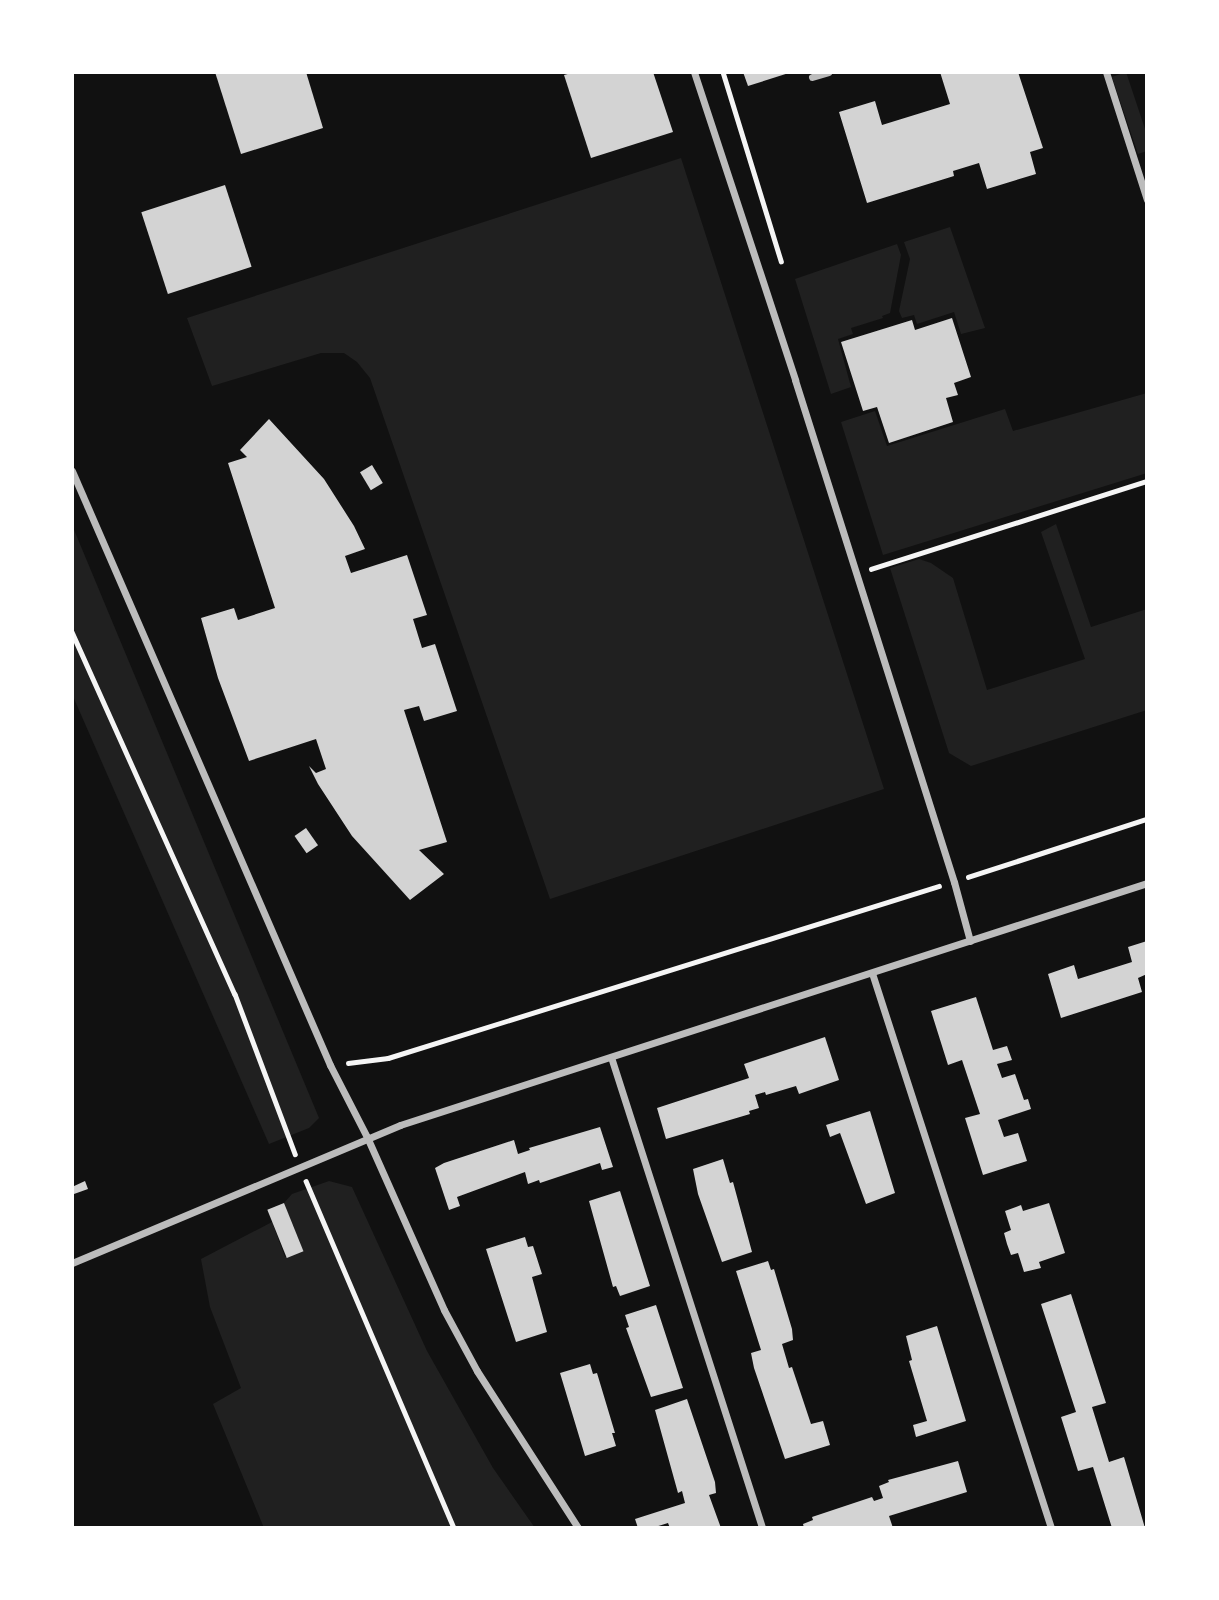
<!DOCTYPE html>
<html>
<head>
<meta charset="utf-8">
<style>
  body { margin:0 }
  #map { position:relative; width:1219px; height:1600px; overflow:hidden; background:#111; font-family:Manrope,sans-serif }
  div>[style] { position:absolute }
  .green>* { inset:0; background:#202020 }
  .building>* { inset:0; background:#d3d3d3; transform-origin:0 0 }
  .path>* { height:4.5px; margin:-2.25px; padding:0 2.25px; transform-origin:2.25px; border-radius:2.25px; background:#f5f5f5 }
  .minor>* { height:7px; margin:-3.5px; padding:0 3.5px; transform-origin:3.5px; border-radius:3.5px; background:#bcbcbc }
  span { translate:-50% -50%; white-space:nowrap; text-align:center; line-height:1.15; -webkit-text-stroke:5px #fff; paint-order:stroke }
  .frame { position:absolute; inset:0; border:74px solid #fff; pointer-events:none }
</style>
</head>
<body>
<div id="map">
  <div class="green">
    <i style="clip-path:polygon(1126px 72px,1147px 135px,1147px 151px,1138px 154px,1112px 77px)"></i>
    <i style="clip-path:polygon(681px 158px,884px 789px,550px 899px,370px 378px,357px 362px,344px 353px,321px 353px,212px 386px,187px 318px)"></i>
    <i style="clip-path:polygon(950px 227px,985px 328px,961px 334px,954px 312px,917px 324px,914px 315px,902px 318px,899px 311px,910px 259px,904px 242px)"></i>
    <i style="clip-path:polygon(897px 244px,901px 255px,890px 313px,882px 316px,883px 318px,851px 328px,853px 334px,838px 339px,851px 387px,831px 394px,795px 279px)"></i>
    <i style="clip-path:polygon(1147px 393px,1147px 473px,883px 555px,841px 422px,875px 411px,887px 446px,1005px 409px,1013px 431px)"></i>
    <i style="clip-path:polygon(1056px 524px,1091px 627px,1147px 609px,1147px 710px,971px 766px,949px 753px,890px 568px,919px 559px,931px 563px,953px 578px,987px 690px,1085px 659px,1041px 532px)"></i>
    <i style="clip-path:polygon(72px 525px,319px 1118px,309px 1128px,269px 1144px,72px 694px)"></i>
    <i style="clip-path:polygon(329px 1181px,352px 1187px,427px 1351px,493px 1468px,535px 1528px,264px 1528px,213px 1404px,241px 1388px,210px 1307px,201px 1259px,272px 1222px,285px 1257px,303px 1250px,284px 1203px,292px 1194px)"></i>
  </div>
  <div class="building">
    <i style="clip-path:polygon(215px 72px,306px 72px,323px 128px,241px 154px)"></i>
    <i style="clip-path:polygon(575px 72px,653px 72px,673px 132px,591px 158px,564px 75px)"></i>
    <i style="clip-path:polygon(743px 72px,792px 72px,748px 86px)"></i>
    <i style="clip-path:polygon(940px 72px,1018px 72px,1043px 148px,1030px 152px,1036px 174px,987px 189px,979px 163px,953px 171px,954px 176px,867px 203px,839px 112px,875px 101px,882px 125px,950px 104px)"></i>
    <i style="left:225px;top:185px;width:86px;height:88px;rotate:72deg"></i>
    <i style="clip-path:polygon(952px 318px,971px 377px,954px 383px,958px 395px,946px 398px,953px 422px,889px 443px,877px 407px,863px 411px,841px 342px,912px 320px,915px 330px)"></i>
    <i style="clip-path:polygon(269px 419px,324px 479px,354px 526px,365px 549px,345px 556px,351px 573px,407px 555px,427px 615px,413px 619px,422px 648px,435px 644px,457px 711px,424px 721px,419px 706px,404px 710px,447px 842px,419px 850px,444px 874px,410px 900px,352px 836px,318px 784px,309px 766px,316px 773px,326px 769px,316px 739px,249px 761px,218px 678px,201px 618px,234px 608px,238px 620px,275px 608px,228px 463px,247px 457px,240px 450px)"></i>
    <i style="left:372px;top:465px;width:21px;height:14px;rotate:59deg"></i>
    <i style="left:306px;top:828px;width:21px;height:14px;rotate:55deg"></i>
    <i style="clip-path:polygon(1147px 941px,1147px 974px,1138px 978px,1142px 992px,1061px 1018px,1048px 974px,1074px 965px,1078px 979px,1132px 962px,1128px 947px)"></i>
    <i style="clip-path:polygon(976px 997px,993px 1050px,1007px 1046px,1012px 1060px,997px 1064px,1002px 1078px,1015px 1074px,1024px 1100px,1028px 1099px,1031px 1109px,998px 1120px,1004px 1137px,1018px 1133px,1027px 1161px,983px 1175px,965px 1118px,980px 1114px,962px 1060px,948px 1065px,931px 1011px)"></i>
    <i style="clip-path:polygon(825px 1037px,839px 1080px,799px 1094px,796px 1086px,766px 1095px,765px 1092px,755px 1095px,759px 1108px,749px 1111px,750px 1114px,666px 1139px,657px 1108px,749px 1078px,744px 1064px)"></i>
    <i style="clip-path:polygon(870px 1111px,895px 1193px,866px 1204px,840px 1133px,830px 1137px,826px 1125px)"></i>
    <i style="clip-path:polygon(600px 1127px,613px 1167px,602px 1170px,600px 1163px,540px 1183px,539px 1180px,528px 1184px,525px 1172px,457px 1197px,460px 1206px,449px 1210px,435px 1168px,444px 1163px,514px 1140px,518px 1154px,530px 1150px,529px 1148px)"></i>
    <i style="clip-path:polygon(723px 1159px,730px 1183px,733px 1182px,752px 1252px,722px 1262px,698px 1194px,693px 1169px)"></i>
    <i style="clip-path:polygon(85px 1181px,88px 1189px,74px 1194px,72px 1187px)"></i>
    <i style="clip-path:polygon(620px 1191px,650px 1286px,620px 1296px,616px 1286px,613px 1287px,589px 1201px)"></i>
    <i style="left:284px;top:1203px;width:52px;height:18px;rotate:68deg"></i>
    <i style="clip-path:polygon(1049px 1203px,1065px 1253px,1039px 1262px,1041px 1268px,1024px 1272px,1018px 1253px,1011px 1255px,1007px 1244px,1004px 1233px,1011px 1230px,1005px 1211px,1021px 1205px,1023px 1211px)"></i>
    <i style="clip-path:polygon(525px 1237px,528px 1247px,533px 1246px,542px 1274px,532px 1277px,547px 1332px,516px 1342px,486px 1249px)"></i>
    <i style="clip-path:polygon(768px 1261px,771px 1270px,774px 1269px,792px 1329px,793px 1340px,782px 1344px,789px 1368px,792px 1367px,811px 1424px,823px 1421px,830px 1445px,785px 1459px,754px 1368px,751px 1353px,761px 1350px,736px 1271px)"></i>
    <i style="clip-path:polygon(1071px 1294px,1106px 1403px,1092px 1407px,1109px 1462px,1124px 1457px,1145px 1528px,1112px 1528px,1093px 1467px,1078px 1471px,1061px 1417px,1076px 1412px,1041px 1304px)"></i>
    <i style="clip-path:polygon(656px 1305px,683px 1388px,651px 1397px,626px 1328px,629px 1327px,625px 1315px)"></i>
    <i style="clip-path:polygon(937px 1326px,966px 1421px,916px 1437px,913px 1425px,927px 1421px,909px 1361px,912px 1360px,906px 1336px)"></i>
    <i style="clip-path:polygon(590px 1364px,593px 1374px,597px 1373px,615px 1433px,612px 1433px,616px 1446px,585px 1456px,560px 1373px)"></i>
    <i style="clip-path:polygon(687px 1399px,715px 1482px,716px 1493px,709px 1495px,721px 1528px,670px 1528px,668px 1523px,652px 1528px,638px 1528px,635px 1519px,685px 1503px,682px 1491px,678px 1493px,655px 1410px)"></i>
    <i style="clip-path:polygon(958px 1461px,967px 1492px,889px 1516px,893px 1528px,804px 1528px,803px 1524px,813px 1520px,812px 1517px,872px 1497px,874px 1501px,883px 1498px,879px 1486px,889px 1482px,888px 1480px)"></i>
  </div>
  <div class="path">
    <i style="left:723px;top:72px;width:198px;rotate:72.9deg"></i>
    <i style="left:871px;top:569px;width:290px;rotate:-17.7deg"></i>
    <i style="left:72px;top:632px;width:397px;rotate:65.8deg"></i>
    <i style="left:235px;top:994px;width:171px;rotate:69.4deg"></i>
    <i style="left:968px;top:877px;width:188px;rotate:-18deg"></i>
    <i style="left:348px;top:1063px;width:40px;rotate:-7.1deg"></i>
    <i style="left:388px;top:1058px;width:577px;rotate:-17.34deg"></i>
    <i style="left:306px;top:1181px;width:377px;rotate:66.9deg"></i>
  </div>
  <div class="minor">
    <i style="left:694px;top:72px;width:324px;rotate:71.8deg"></i>
    <i style="left:795px;top:380px;width:527px;rotate:72.43deg"></i>
    <i style="left:954px;top:882px;width:61px;rotate:74.8deg"></i>
    <i style="left:1106px;top:72px;width:134px;rotate:72.2deg"></i>
    <i style="left:812px;top:77px;width:17px;rotate:-17deg"></i>
    <i style="left:72px;top:471px;width:648px;rotate:66.52deg"></i>
    <i style="left:330px;top:1065px;width:81px;rotate:62.8deg"></i>
    <i style="left:367px;top:1137px;width:189px;rotate:66deg"></i>
    <i style="left:444px;top:1310px;width:69px;rotate:61.6deg"></i>
    <i style="left:477px;top:1371px;width:187px;rotate:57.2deg"></i>
    <i style="left:872px;top:973px;width:583px;rotate:72.12deg"></i>
    <i style="left:611px;top:1057px;width:495px;rotate:72.2deg"></i>
    <i style="left:72px;top:1263px;width:356px;rotate:-22.8deg"></i>
    <i style="left:400px;top:1125px;width:785px;rotate:-17.95deg"></i>
  </div>
  <div class="frame"></div>
</div>
</body>
</html>
